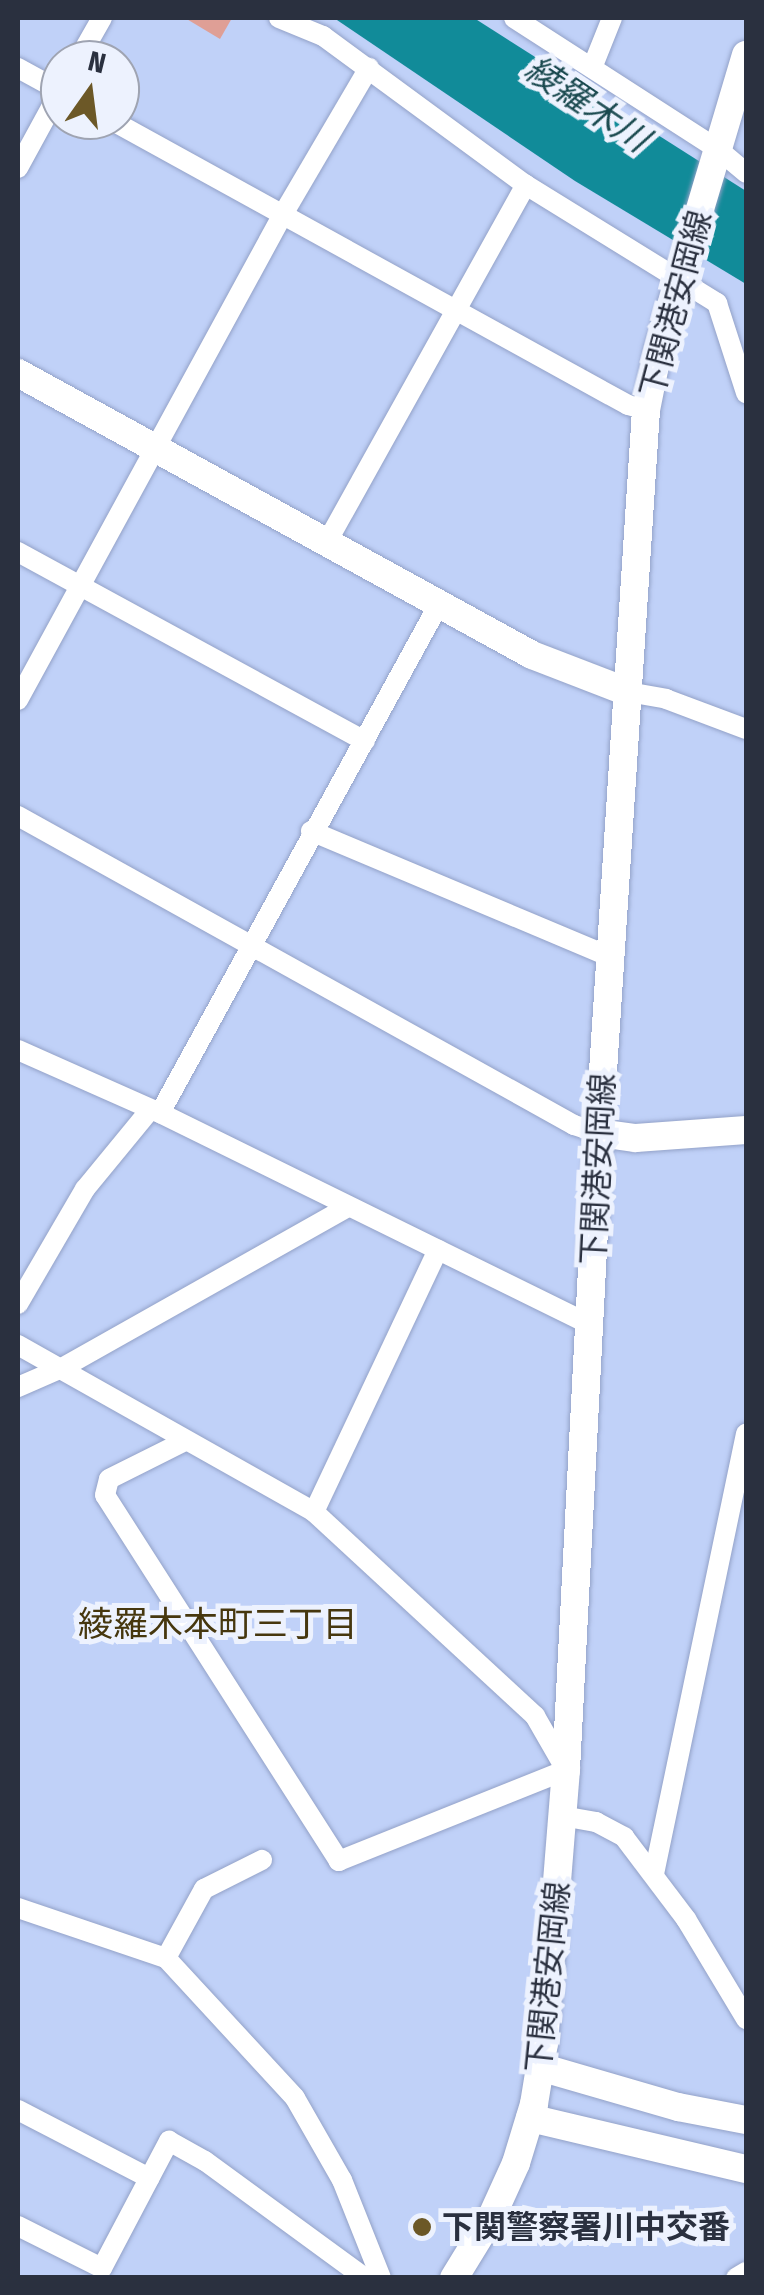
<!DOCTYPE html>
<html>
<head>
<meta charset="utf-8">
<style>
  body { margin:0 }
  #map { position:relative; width:764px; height:2295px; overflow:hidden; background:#c0d1f8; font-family:"Fira Sans Condensed","Noto Sans JP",sans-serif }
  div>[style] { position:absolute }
  .green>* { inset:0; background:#df9f96 }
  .water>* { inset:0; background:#118b99 }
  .roads { filter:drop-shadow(0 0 2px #93a2c8) drop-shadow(0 0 2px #93a2c8) }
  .street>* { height:20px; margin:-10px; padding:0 10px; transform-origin:10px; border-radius:10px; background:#fff }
  .secondary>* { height:28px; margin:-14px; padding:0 14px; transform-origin:14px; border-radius:14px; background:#fff }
  .dots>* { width:28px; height:28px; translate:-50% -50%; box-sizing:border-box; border:5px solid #edf2fe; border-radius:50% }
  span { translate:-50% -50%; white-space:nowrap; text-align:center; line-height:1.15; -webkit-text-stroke:10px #edf2fe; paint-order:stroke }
  .street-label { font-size:32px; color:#2a303f }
  .poi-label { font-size:32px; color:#2a303f; font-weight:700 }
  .left { translate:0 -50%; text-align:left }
  .water-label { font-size:35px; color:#1a494f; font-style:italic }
  .neighbourhood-label { font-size:35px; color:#46370e }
  .frame { position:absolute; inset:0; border:20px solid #2a303f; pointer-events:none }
  .north { position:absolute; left:40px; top:40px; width:100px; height:100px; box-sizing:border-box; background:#edf2fe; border:2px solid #9fa4b2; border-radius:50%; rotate:14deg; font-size:28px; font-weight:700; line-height:40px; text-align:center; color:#2a303f }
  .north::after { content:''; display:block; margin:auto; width:35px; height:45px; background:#6c5827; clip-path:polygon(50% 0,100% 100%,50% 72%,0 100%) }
</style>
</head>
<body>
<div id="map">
  <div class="green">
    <i style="clip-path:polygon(185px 18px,232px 18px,220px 39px)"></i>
  </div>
  <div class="water">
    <i style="clip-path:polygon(334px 18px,474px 18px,746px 191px,746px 284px,575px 181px)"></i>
  </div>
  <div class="roads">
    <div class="street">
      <i style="left:279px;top:18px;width:48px;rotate:22.2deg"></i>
      <i style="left:323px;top:36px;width:252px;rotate:36.3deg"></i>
      <i style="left:526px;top:185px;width:225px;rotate:31.7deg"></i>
      <i style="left:717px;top:303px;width:95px;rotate:72.1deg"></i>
      <i style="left:514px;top:18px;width:245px;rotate:32.8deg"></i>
      <i style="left:720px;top:151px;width:34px;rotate:40deg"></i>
      <i style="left:78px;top:60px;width:48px;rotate:-60.3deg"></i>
      <i style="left:18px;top:68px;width:48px;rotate:28.7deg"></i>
      <i style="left:592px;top:68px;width:54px;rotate:-68.2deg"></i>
      <i style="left:111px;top:120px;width:590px;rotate:28.87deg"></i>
      <i style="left:628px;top:405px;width:19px;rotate:16deg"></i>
      <i style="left:18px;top:168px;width:88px;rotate:-61.4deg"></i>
      <i style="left:327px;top:542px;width:409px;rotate:-60.9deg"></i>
      <i style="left:18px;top:552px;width:395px;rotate:28.6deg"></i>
      <i style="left:628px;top:692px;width:39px;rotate:10deg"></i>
      <i style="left:666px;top:699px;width:85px;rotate:20.6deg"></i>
      <i style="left:18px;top:700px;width:551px;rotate:-61.39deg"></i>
      <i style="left:282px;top:216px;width:172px;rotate:-59.6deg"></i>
      <i style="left:18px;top:816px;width:636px;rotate:29.06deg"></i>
      <i style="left:574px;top:1125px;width:26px;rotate:18deg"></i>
      <i style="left:311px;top:831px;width:325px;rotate:22.8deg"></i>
      <i style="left:18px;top:1050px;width:155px;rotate:23.9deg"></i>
      <i style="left:160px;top:1113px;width:478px;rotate:26.2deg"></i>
      <i style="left:160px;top:1113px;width:580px;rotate:-61.27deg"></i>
      <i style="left:18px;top:1304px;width:133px;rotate:-59.8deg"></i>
      <i style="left:85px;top:1189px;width:101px;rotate:-50.6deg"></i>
      <i style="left:18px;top:1345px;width:340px;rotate:29.4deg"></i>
      <i style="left:314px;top:1512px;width:301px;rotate:42.7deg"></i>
      <i style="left:535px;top:1716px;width:62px;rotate:60.1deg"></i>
      <i style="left:566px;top:1770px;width:245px;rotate:158.2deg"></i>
      <i style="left:339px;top:1861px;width:434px;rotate:-122.6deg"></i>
      <i style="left:105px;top:1495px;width:16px;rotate:-76deg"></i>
      <i style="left:109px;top:1479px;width:83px;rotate:-26.6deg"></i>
      <i style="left:18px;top:1387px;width:48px;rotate:-23.4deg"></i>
      <i style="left:62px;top:1368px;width:328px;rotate:-29.4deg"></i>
      <i style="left:314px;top:1512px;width:290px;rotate:-64.7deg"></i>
      <i style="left:562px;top:1816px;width:35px;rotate:10deg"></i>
      <i style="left:596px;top:1822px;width:32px;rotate:28deg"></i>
      <i style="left:624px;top:1837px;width:103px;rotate:52.9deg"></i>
      <i style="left:686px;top:1919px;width:117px;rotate:59deg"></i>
      <i style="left:654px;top:1874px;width:450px;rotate:-78.2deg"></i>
      <i style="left:18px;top:1908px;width:156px;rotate:18.7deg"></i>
      <i style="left:166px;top:1958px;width:190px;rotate:47.3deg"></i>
      <i style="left:295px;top:2098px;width:95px;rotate:60.2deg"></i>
      <i style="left:342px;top:2180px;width:105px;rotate:68.3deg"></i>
      <i style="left:166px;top:1958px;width:79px;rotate:-61.2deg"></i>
      <i style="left:204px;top:1889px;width:65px;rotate:-26.6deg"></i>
      <i style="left:18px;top:2110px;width:148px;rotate:27.4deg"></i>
      <i style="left:18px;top:2226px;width:94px;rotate:26.6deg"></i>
      <i style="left:102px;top:2268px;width:144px;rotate:-62.2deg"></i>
      <i style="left:169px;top:2141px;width:41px;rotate:29.1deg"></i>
      <i style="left:205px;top:2161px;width:198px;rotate:36.2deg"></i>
      <i style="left:736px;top:2278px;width:12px;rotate:-31deg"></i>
    </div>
    <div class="secondary">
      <i style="left:18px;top:373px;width:586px;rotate:28.75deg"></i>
      <i style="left:532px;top:655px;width:103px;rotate:21.1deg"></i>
      <i style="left:599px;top:1133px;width:37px;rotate:8deg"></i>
      <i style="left:636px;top:1138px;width:110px;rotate:-4.2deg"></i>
      <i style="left:540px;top:2067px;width:144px;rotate:16.2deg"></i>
      <i style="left:678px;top:2107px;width:69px;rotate:10.8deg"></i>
      <i style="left:530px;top:2118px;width:222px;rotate:13.3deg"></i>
      <i style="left:454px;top:2278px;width:73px;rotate:-58.5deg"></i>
      <i style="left:492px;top:2216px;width:58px;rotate:-65.6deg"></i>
      <i style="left:516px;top:2163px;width:62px;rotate:-73deg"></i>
      <i style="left:534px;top:2104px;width:62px;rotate:-80.7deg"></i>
      <i style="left:544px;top:2043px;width:274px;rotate:-85.4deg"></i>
      <i style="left:566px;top:1770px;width:638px;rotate:-87.03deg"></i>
      <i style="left:599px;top:1133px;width:725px;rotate:-86.28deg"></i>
      <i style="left:646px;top:410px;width:61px;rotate:-78.7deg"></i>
      <i style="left:658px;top:350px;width:308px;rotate:-73.4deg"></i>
    </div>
  </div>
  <div class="dots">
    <i style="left:422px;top:2227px;background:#6c5827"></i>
  </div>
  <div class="street-label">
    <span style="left:676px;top:304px;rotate:-75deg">下関港安岡線</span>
    <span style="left:598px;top:1169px;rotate:-87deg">下関港安岡線</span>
    <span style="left:548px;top:1977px;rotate:-84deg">下関港安岡線</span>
  </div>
  <div class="poi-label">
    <span class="left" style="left:442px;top:2227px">下関警察署川中交番</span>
  </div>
  <div class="water-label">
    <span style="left:587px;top:104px;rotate:34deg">綾羅木川</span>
  </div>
  <div class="neighbourhood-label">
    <span style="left:218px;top:1624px">綾羅木本町三丁目</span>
  </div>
  <div class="frame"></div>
  <div class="north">N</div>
</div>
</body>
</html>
